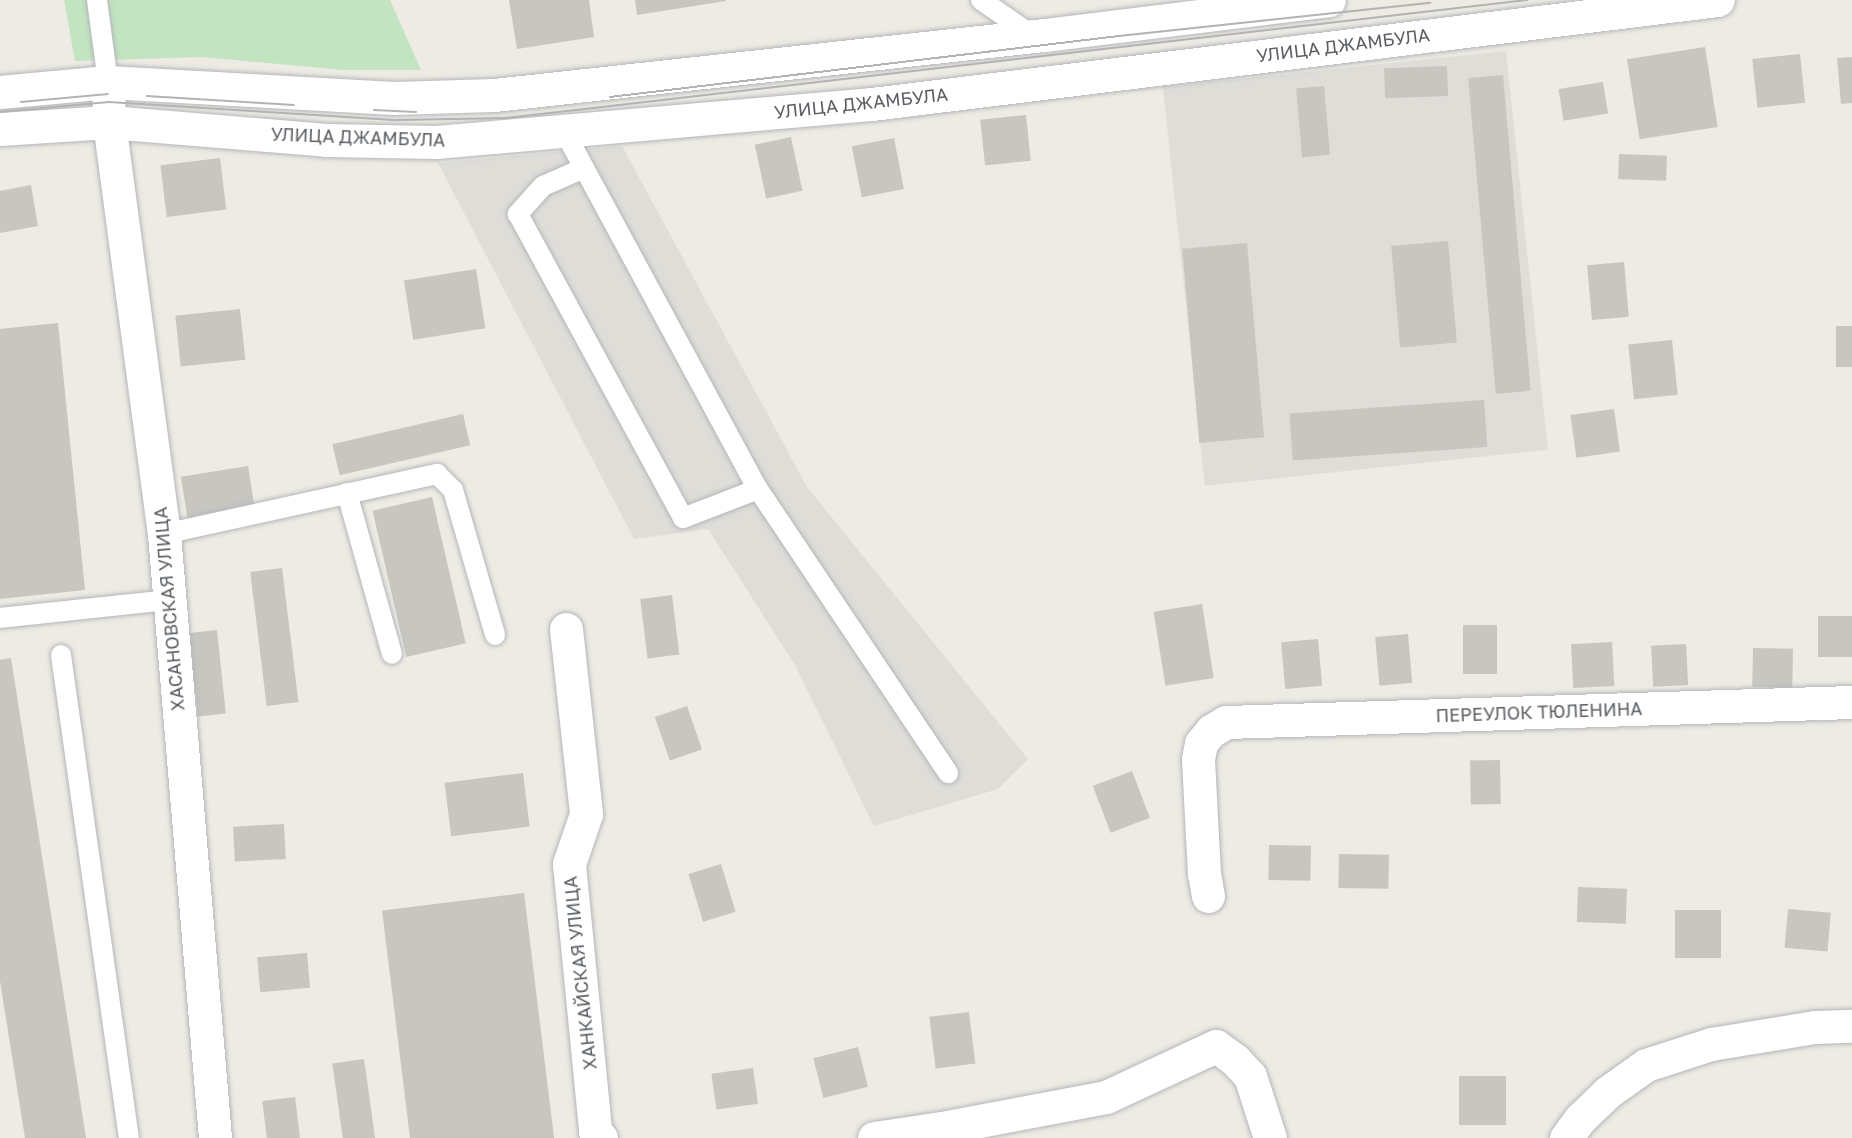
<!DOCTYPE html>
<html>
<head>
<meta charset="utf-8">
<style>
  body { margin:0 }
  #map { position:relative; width:1852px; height:1138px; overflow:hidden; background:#edebe3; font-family:"Golos Text",sans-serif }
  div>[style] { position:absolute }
  .industrial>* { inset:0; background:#dfddd8; transform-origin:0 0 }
  .green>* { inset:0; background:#c2e4c1 }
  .building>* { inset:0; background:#c8c6c0; transform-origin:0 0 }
  .roads { filter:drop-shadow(0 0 2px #b4b6ba) drop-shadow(0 0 2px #b4b6ba) }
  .service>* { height:20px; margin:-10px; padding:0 10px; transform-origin:10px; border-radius:10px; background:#fff }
  .minor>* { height:33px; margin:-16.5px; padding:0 16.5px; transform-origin:16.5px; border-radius:16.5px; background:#fff }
  .tertiary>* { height:33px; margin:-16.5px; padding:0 16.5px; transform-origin:16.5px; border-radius:16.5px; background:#fff }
  .tram>* { height:1.5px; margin:-0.75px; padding:0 0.75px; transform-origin:0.75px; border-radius:0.75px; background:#b2b3b3 }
  span { translate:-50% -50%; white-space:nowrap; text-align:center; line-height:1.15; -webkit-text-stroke:4.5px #fff; paint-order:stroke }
  .street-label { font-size:18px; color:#5b5f63 }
</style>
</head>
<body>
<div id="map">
  <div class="industrial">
    <i style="left:1506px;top:51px;width:401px;height:345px;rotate:84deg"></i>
    <i style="clip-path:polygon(622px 146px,807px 487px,1028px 759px,998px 789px,874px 826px,795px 665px,708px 529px,634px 539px,438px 163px)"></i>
  </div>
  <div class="green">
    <i style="clip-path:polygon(64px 0,390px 0,421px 70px,343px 70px,202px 57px,75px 61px)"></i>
  </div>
  <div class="building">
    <i style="clip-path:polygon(509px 0,589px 0,594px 37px,517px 49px)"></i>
    <i style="clip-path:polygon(635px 0,726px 0,726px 1px,637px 15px)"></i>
    <i style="left:1705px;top:47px;width:81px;height:79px;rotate:81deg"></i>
    <i style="left:1800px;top:54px;width:49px;height:48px;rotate:84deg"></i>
    <i style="clip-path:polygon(1852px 57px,1852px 103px,1841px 104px,1837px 58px)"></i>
    <i style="left:1447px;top:66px;width:30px;height:63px;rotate:88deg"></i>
    <i style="left:1503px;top:75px;width:317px;height:35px;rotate:85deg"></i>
    <i style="left:1603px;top:82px;width:32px;height:45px;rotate:81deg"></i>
    <i style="left:1324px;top:86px;width:69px;height:28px;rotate:85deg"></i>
    <i style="left:1026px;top:115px;width:46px;height:46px;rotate:84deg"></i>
    <i style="left:791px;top:137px;width:55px;height:37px;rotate:78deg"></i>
    <i style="left:894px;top:138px;width:52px;height:43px;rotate:79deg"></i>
    <i style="left:1619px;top:154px;width:48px;height:25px;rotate:2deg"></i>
    <i style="left:220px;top:158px;width:52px;height:60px;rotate:83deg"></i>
    <i style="clip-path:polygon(31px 185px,38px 226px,0 233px,0 191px)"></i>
    <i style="left:1448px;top:241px;width:102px;height:57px;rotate:85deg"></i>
    <i style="left:1247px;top:243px;width:195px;height:65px;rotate:85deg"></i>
    <i style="left:1624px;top:262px;width:55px;height:37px;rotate:85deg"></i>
    <i style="left:476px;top:269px;width:60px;height:73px;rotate:81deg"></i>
    <i style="left:240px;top:309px;width:51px;height:65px;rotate:84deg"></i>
    <i style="clip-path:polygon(58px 323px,85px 590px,0 599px,0 329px)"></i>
    <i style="left:1836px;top:326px;width:16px;height:41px"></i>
    <i style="left:1672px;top:340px;width:55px;height:44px;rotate:84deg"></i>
    <i style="left:1484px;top:400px;width:47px;height:195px;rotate:86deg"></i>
    <i style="left:1614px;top:409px;width:43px;height:44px;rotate:82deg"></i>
    <i style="left:463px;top:414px;width:32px;height:134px;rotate:77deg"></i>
    <i style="left:248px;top:466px;width:47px;height:68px;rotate:81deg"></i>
    <i style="left:432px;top:497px;width:150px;height:61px;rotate:77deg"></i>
    <i style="left:282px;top:568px;width:135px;height:32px;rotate:83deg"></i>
    <i style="left:672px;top:595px;width:60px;height:32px;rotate:83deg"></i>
    <i style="left:1202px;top:604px;width:75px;height:49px;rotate:81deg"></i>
    <i style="left:1852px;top:616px;width:41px;height:34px;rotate:90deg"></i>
    <i style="left:1463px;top:625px;width:34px;height:49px"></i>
    <i style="left:217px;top:630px;width:84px;height:28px;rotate:84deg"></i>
    <i style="left:1408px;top:634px;width:49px;height:33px;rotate:85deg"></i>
    <i style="left:1318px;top:639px;width:47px;height:37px;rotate:85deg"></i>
    <i style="left:1612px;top:642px;width:44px;height:41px;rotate:87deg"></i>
    <i style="left:1686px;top:644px;width:41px;height:35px;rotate:87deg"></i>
    <i style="left:1753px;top:648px;width:40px;height:39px;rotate:1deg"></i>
    <i style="clip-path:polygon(11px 658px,86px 1138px,25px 1138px,0 981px,0 660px)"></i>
    <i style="left:687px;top:706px;width:46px;height:34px;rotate:71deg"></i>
    <i style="left:1500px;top:760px;width:44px;height:30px;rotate:89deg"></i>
    <i style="left:1132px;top:771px;width:50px;height:42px;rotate:69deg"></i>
    <i style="left:523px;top:773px;width:54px;height:79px;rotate:83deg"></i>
    <i style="left:284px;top:824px;width:35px;height:51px;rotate:87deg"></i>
    <i style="left:1269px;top:845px;width:42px;height:35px;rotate:1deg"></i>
    <i style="left:1339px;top:854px;width:50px;height:34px;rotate:1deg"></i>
    <i style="left:721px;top:864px;width:50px;height:34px;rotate:73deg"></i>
    <i style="left:1578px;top:887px;width:49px;height:35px;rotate:2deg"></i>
    <i style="left:524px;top:893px;width:247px;height:143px;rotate:83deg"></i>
    <i style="left:1788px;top:909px;width:43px;height:39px;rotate:5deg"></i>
    <i style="left:1675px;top:910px;width:46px;height:48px"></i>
    <i style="left:307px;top:953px;width:35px;height:50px;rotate:85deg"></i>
    <i style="left:969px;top:1012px;width:52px;height:40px;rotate:83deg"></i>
    <i style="left:858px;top:1047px;width:41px;height:46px;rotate:76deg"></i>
    <i style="left:364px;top:1059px;width:80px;height:32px;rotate:82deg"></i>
    <i style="left:753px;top:1068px;width:36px;height:42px;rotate:82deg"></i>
    <i style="left:1459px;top:1076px;width:47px;height:49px"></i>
    <i style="left:295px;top:1097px;width:41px;height:33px;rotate:83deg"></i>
  </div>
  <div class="roads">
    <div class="service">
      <i style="left:97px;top:0;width:83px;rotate:82.4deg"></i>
      <i style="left:981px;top:0;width:63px;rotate:34.7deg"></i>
      <i style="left:563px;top:129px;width:409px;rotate:61.6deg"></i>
      <i style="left:758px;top:489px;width:342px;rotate:56.2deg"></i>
      <i style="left:584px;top:168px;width:45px;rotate:156.3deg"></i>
      <i style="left:543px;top:186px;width:38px;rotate:132deg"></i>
      <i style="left:518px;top:214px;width:346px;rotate:61.5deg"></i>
      <i style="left:683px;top:518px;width:80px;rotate:-21.1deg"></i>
      <i style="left:347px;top:493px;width:167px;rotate:74.4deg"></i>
      <i style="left:164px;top:534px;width:280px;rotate:-12.4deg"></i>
      <i style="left:437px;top:474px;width:23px;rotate:45deg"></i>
      <i style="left:453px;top:490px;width:151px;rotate:73.8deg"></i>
      <i style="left:0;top:618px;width:170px;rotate:-6.1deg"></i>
      <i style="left:61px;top:655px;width:488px;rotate:82deg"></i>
    </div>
    <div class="minor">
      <i style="left:108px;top:82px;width:40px;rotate:88.6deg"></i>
      <i style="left:109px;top:122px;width:416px;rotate:82.4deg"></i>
      <i style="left:164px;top:534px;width:606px;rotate:85.17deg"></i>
      <i style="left:566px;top:629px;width:186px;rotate:83.8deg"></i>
      <i style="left:586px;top:814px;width:53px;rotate:108.8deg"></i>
      <i style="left:569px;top:864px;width:268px;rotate:84.4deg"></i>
      <i style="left:595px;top:1131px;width:9px;rotate:49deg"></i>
      <i style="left:1208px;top:896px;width:22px;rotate:-100deg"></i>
      <i style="left:1204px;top:874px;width:115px;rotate:-93deg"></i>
      <i style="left:1198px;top:759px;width:16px;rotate:-79deg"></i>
      <i style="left:1201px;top:743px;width:16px;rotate:-50deg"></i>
      <i style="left:1211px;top:731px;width:17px;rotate:-31deg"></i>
      <i style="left:1226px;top:722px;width:626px;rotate:-1.83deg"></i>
      <i style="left:874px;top:1138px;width:69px;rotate:-8.4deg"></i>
      <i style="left:942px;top:1128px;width:167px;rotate:-10.7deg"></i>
      <i style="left:1106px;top:1097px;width:121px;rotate:-24.9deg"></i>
      <i style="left:1216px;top:1046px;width:24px;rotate:36deg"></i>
      <i style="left:1235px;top:1060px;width:22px;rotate:47deg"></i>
      <i style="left:1250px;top:1076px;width:65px;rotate:72.1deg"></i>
      <i style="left:1566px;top:1138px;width:24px;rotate:-54deg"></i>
      <i style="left:1580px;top:1119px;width:39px;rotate:-44deg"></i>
      <i style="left:1608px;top:1092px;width:47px;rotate:-35.4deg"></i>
      <i style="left:1646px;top:1065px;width:68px;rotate:-17.9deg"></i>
      <i style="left:1711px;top:1044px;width:105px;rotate:-9.3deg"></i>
      <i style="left:1815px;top:1027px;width:37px;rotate:-2deg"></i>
    </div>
    <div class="tertiary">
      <i style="left:0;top:92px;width:108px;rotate:-5.3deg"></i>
      <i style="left:108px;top:82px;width:286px;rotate:3.2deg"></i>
      <i style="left:394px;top:98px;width:100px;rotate:-1.7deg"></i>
      <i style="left:494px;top:95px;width:553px;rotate:-6.23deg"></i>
      <i style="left:1044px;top:35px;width:287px;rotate:-7deg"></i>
      <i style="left:0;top:129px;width:109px;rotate:-3.7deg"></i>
      <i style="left:109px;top:122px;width:218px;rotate:4.7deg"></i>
      <i style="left:326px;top:140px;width:110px;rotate:1deg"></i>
      <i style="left:436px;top:142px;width:438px;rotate:-5deg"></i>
      <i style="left:872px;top:104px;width:852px;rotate:-7.01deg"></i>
    </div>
  </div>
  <div class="tram">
    <i style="left:147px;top:96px;width:147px;rotate:3.5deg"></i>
    <i style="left:610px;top:97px;width:513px;rotate:-6.83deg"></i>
    <i style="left:1119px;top:36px;width:313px;rotate:-6.1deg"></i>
    <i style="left:21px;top:102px;width:87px;rotate:-5.3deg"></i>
    <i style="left:374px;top:110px;width:42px;rotate:2.7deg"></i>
    <i style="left:0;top:112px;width:109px;rotate:-5.2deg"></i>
    <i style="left:109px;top:102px;width:289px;rotate:3.6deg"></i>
    <i style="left:397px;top:120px;width:110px;rotate:-1deg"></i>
    <i style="left:507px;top:118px;width:1027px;rotate:-6.6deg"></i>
  </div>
  <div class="street-label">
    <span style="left:1343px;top:45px;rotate:-7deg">УЛИЦА ДЖАМБУЛА</span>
    <span style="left:861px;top:103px;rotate:-6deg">УЛИЦА ДЖАМБУЛА</span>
    <span style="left:358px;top:137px;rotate:2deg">УЛИЦА ДЖАМБУЛА</span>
    <span style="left:169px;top:609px;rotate:-95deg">ХАСАНОВСКАЯ УЛИЦА</span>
    <span style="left:1539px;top:712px;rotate:-2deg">ПЕРЕУЛОК ТЮЛЕНИНА</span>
    <span style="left:580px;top:973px;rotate:-96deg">ХАНКАЙСКАЯ УЛИЦА</span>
  </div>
</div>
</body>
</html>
